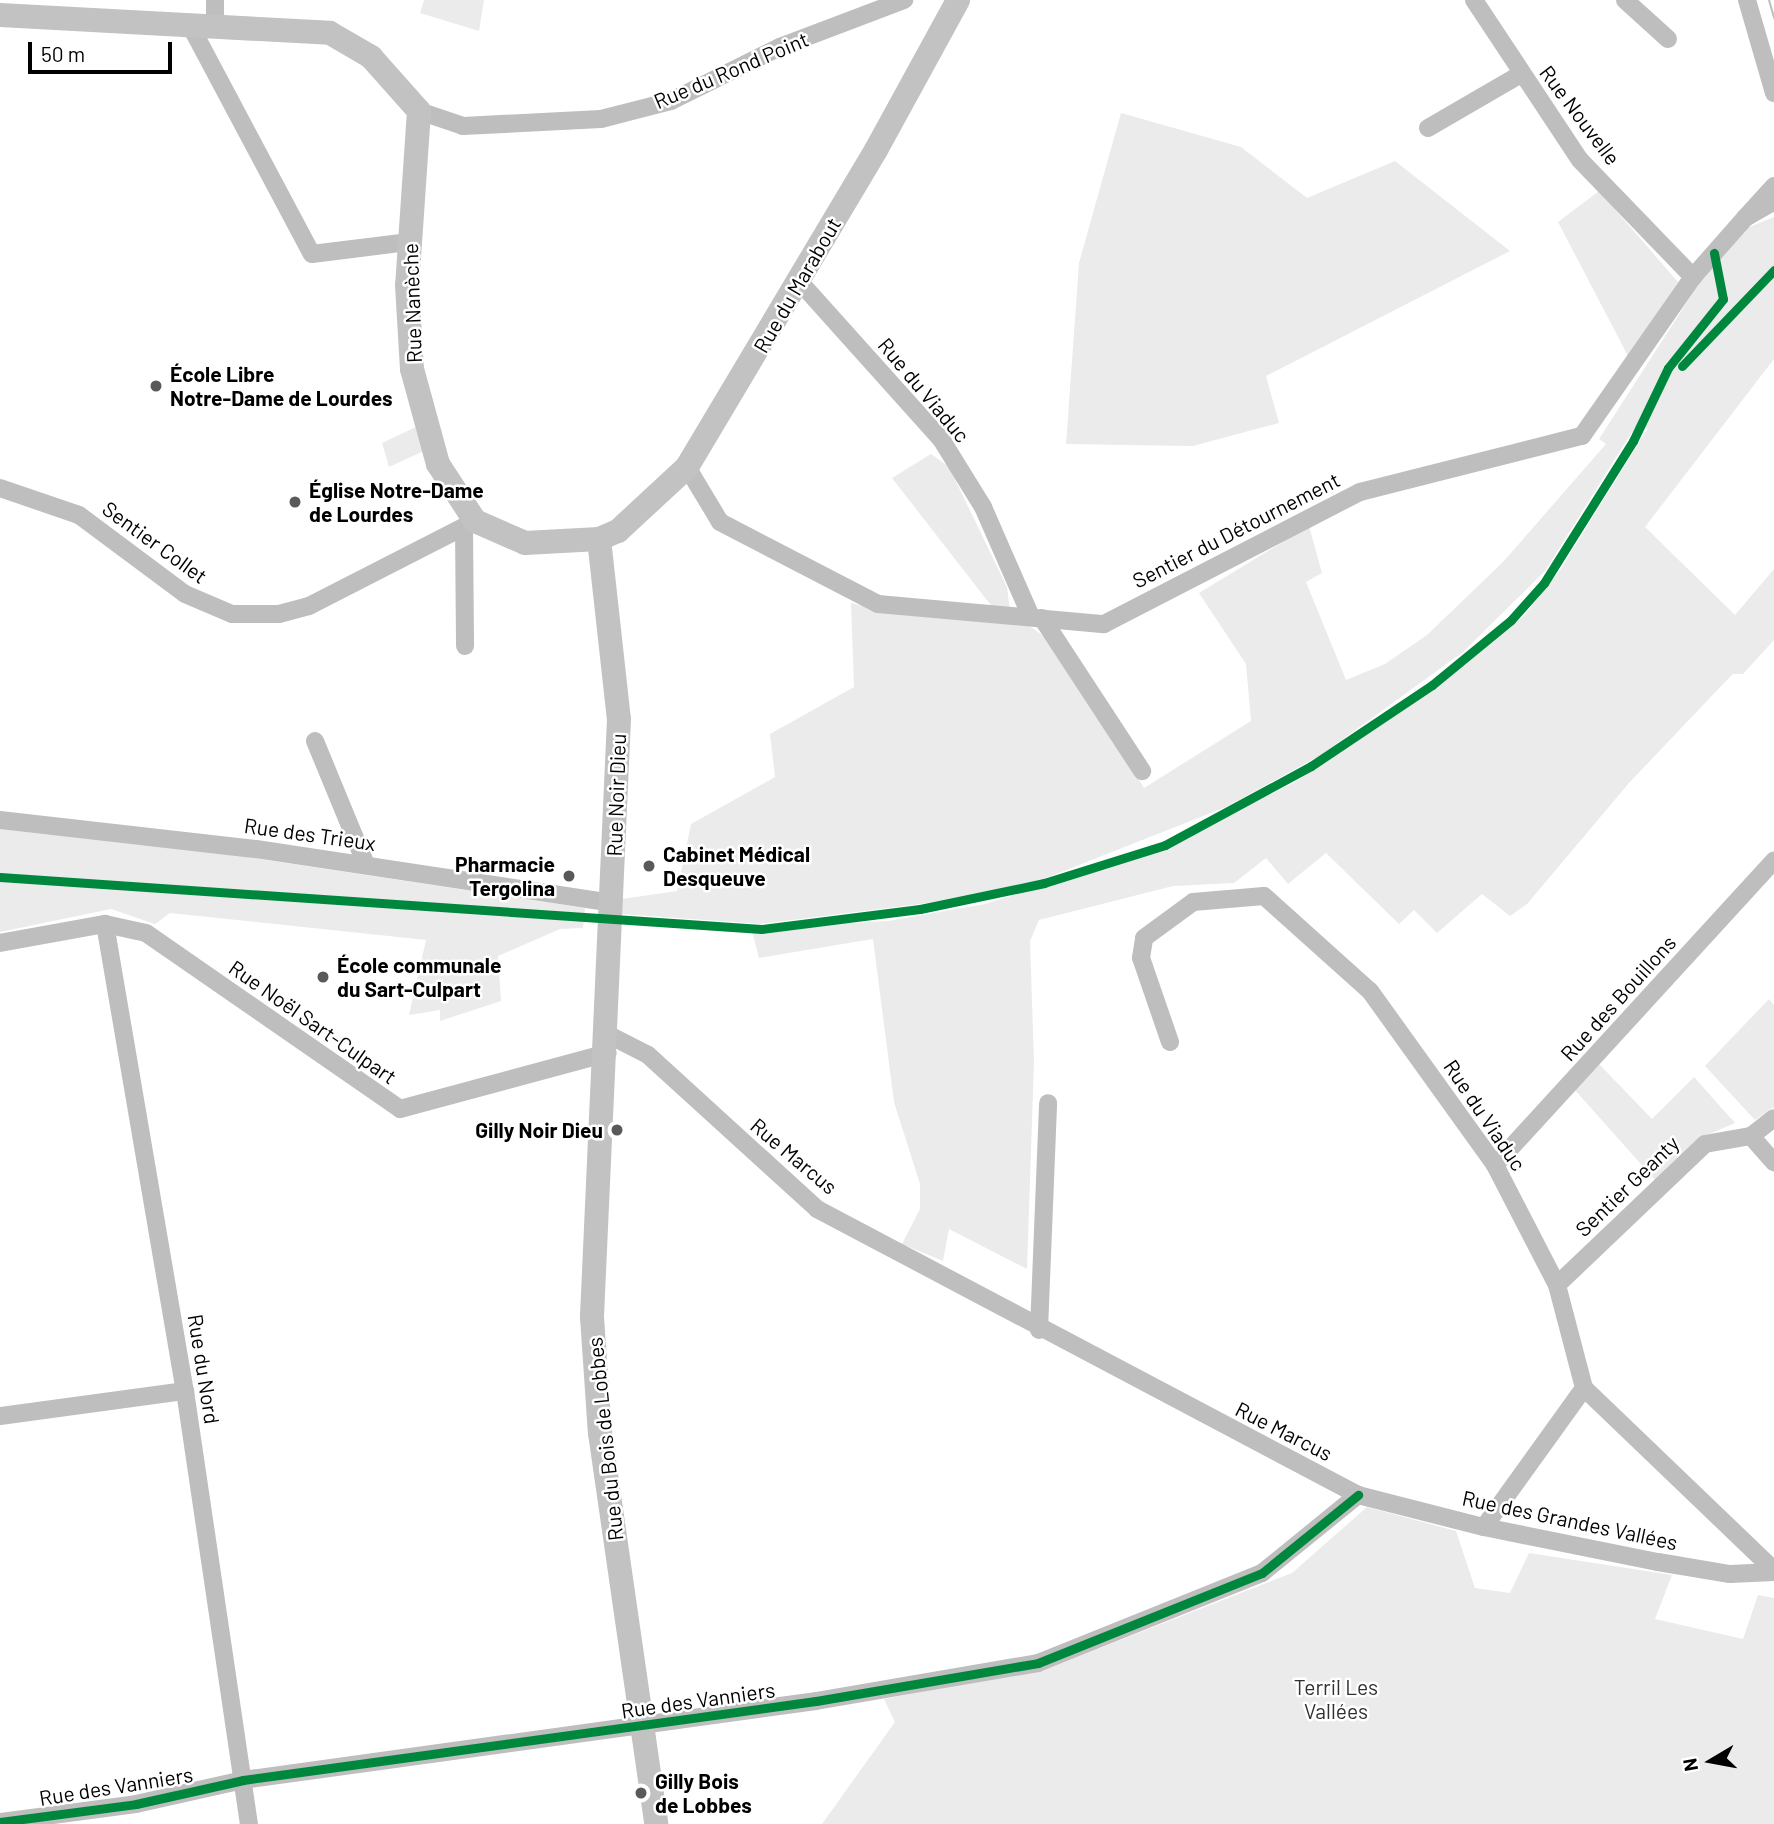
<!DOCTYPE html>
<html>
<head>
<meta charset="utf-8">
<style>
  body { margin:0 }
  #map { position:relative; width:1774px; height:1824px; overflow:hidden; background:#fff; font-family:Barlow,sans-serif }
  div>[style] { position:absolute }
  .green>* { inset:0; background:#ebebeb }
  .street>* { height:18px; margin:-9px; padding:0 9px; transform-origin:9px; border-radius:9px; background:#bebebe }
  .secondary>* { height:24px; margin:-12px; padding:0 12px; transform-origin:12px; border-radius:12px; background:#c2c2c2 }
  .tram>* { height:2px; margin:-1px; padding:0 1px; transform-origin:1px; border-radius:1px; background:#bebebe }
  .cycleway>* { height:9px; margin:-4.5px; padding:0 4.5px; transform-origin:4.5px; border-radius:4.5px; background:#00873e }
  .dots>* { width:19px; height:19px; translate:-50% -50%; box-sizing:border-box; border:4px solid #fff; border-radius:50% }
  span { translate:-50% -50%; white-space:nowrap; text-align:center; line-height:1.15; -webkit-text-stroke:5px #fff; paint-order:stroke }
  .street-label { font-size:21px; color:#000 }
  .poi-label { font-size:21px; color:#000; font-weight:700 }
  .left { translate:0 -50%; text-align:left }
  .right { translate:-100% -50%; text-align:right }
  .park-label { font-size:21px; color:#313131 }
  .north { position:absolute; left:1676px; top:1726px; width:70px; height:70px; -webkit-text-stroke:5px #fff; paint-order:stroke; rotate:260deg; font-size:19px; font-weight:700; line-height:28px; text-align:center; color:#000 }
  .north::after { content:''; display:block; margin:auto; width:24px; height:32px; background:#000; clip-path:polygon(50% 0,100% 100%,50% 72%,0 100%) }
  .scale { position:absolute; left:28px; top:42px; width:144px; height:32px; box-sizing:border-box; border:4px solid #000; border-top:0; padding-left:9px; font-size:21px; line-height:24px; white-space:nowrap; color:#000; -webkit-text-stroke:5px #fff; paint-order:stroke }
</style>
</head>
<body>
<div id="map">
  <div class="green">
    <i style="clip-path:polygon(424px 0,484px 0,479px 31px,420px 13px)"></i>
    <i style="clip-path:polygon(1121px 113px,1241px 147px,1307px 198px,1395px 161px,1510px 251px,1266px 376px,1279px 423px,1193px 446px,1066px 444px,1079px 263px)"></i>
    <i style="clip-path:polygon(1599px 191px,1678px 282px,1628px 356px,1558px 222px)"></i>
    <i style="clip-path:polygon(1774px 217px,1774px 359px,1645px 527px,1735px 615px,1774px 569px,1774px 640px,1743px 674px,1733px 674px,1724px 683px,1629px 783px,1527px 904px,1510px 916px,1482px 894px,1437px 933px,1414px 910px,1399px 924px,1326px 853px,1288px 884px,1266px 858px,1234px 883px,1173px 886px,1039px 920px,1030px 941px,1034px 1062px,1027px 1269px,949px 1229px,943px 1261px,902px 1244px,920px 1209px,920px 1184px,894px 1102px,873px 939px,759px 958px,751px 928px,888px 921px,985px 904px,1159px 850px,1295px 782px,1386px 722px,1524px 616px,1560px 570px,1648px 428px,1632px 432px,1545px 571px,1463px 652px,1321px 755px,1226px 807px,1041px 880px,928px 903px,761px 924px,621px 914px,622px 899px,677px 891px,691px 824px,775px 777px,770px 734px,854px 687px,851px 603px,892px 613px,1027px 624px,1046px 638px,1073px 675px,1144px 788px,1251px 721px,1246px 664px,1199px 593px,1309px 526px,1322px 573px,1306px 582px,1346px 680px,1385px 664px,1427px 635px,1503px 562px,1606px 444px,1599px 439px,1696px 288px,1747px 228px)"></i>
    <i style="clip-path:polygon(418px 426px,426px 450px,389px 467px,382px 443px)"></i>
    <i style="clip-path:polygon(931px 454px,949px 467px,1007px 587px,1010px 610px,993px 608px,892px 478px)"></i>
    <i style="clip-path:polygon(0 820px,585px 908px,583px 928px,560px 929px,498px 956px,501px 1001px,440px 1021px,440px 1010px,409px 1015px,426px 940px,170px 913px,155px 924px,111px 909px,0 932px)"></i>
    <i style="clip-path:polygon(1769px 999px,1774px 1005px,1774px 1107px,1755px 1120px,1705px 1066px)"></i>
    <i style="clip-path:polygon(1598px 1063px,1652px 1119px,1694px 1077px,1735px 1123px,1700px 1138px,1656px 1181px,1574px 1089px)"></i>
    <i style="clip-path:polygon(1367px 1507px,1456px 1531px,1475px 1588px,1510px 1593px,1529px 1553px,1672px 1575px,1655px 1619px,1743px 1639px,1758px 1595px,1774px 1598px,1774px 1824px,822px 1824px,895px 1722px,884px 1699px,1049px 1668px,1292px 1573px)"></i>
  </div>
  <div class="street">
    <i style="left:215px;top:0;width:26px;rotate:90deg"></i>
    <i style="left:1474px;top:0;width:192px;rotate:56.5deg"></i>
    <i style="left:1580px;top:160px;width:163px;rotate:46deg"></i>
    <i style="left:1625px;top:0;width:58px;rotate:42.2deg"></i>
    <i style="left:1747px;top:0;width:97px;rotate:73.8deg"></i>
    <i style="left:190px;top:25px;width:259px;rotate:62deg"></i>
    <i style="left:312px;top:254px;width:98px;rotate:-7.1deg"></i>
    <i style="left:419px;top:111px;width:46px;rotate:18.8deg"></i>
    <i style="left:463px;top:126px;width:138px;rotate:-2.9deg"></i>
    <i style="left:601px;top:119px;width:72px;rotate:-14.4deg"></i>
    <i style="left:671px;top:101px;width:122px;rotate:-26.4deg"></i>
    <i style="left:780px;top:47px;width:133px;rotate:-20.8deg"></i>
    <i style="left:1428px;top:128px;width:108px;rotate:-30.1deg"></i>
    <i style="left:1774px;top:186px;width:43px;rotate:132.2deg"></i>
    <i style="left:1745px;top:218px;width:34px;rotate:-30deg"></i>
    <i style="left:799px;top:281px;width:212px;rotate:48.1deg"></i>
    <i style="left:941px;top:439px;width:80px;rotate:58.3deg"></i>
    <i style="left:983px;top:507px;width:120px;rotate:66.4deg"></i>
    <i style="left:687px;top:467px;width:64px;rotate:59deg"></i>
    <i style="left:720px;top:522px;width:178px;rotate:27.4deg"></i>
    <i style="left:878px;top:604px;width:227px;rotate:5.1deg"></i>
    <i style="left:1104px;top:624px;width:288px;rotate:-27.3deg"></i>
    <i style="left:1360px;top:492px;width:229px;rotate:-14.2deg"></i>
    <i style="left:1582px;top:436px;width:194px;rotate:-55.1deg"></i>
    <i style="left:1693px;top:277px;width:79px;rotate:-48.6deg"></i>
    <i style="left:0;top:488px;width:83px;rotate:18.9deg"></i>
    <i style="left:79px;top:515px;width:132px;rotate:36.7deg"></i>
    <i style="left:185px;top:594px;width:51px;rotate:23.1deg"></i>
    <i style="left:232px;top:614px;width:47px"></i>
    <i style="left:279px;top:614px;width:31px;rotate:-15deg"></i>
    <i style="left:309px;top:606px;width:186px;rotate:-27.1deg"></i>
    <i style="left:464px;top:527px;width:119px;rotate:89.5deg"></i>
    <i style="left:1042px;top:618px;width:183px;rotate:56.8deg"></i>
    <i style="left:315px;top:741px;width:134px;rotate:67.6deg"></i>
    <i style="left:0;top:820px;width:258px;rotate:6.5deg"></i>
    <i style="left:256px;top:849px;width:360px;rotate:8.6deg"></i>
    <i style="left:105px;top:924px;width:474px;rotate:80.3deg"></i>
    <i style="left:185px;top:1391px;width:438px;rotate:81.6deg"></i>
    <i style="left:0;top:943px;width:107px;rotate:-10.3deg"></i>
    <i style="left:105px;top:924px;width:42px;rotate:12.4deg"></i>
    <i style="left:146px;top:933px;width:309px;rotate:34.7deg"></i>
    <i style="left:400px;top:1109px;width:215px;rotate:-15.1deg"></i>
    <i style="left:609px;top:1035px;width:44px;rotate:27.1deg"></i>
    <i style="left:648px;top:1055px;width:229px;rotate:42.3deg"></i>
    <i style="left:817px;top:1209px;width:612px;rotate:27.86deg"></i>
    <i style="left:1358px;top:1495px;width:130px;rotate:14.3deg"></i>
    <i style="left:1484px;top:1527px;width:177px;rotate:11.4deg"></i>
    <i style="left:1658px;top:1562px;width:73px;rotate:9.5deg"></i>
    <i style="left:1730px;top:1574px;width:44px;rotate:-2.6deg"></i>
    <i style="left:1170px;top:1042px;width:89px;rotate:-109deg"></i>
    <i style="left:1141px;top:958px;width:20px;rotate:-81deg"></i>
    <i style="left:1144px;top:938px;width:61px;rotate:-36.3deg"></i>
    <i style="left:1193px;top:902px;width:71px;rotate:-4.8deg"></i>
    <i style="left:1264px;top:896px;width:142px;rotate:41.9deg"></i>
    <i style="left:1370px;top:991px;width:214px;rotate:54.3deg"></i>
    <i style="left:1495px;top:1165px;width:135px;rotate:62.7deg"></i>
    <i style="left:1557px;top:1285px;width:106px;rotate:75.3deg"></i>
    <i style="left:1584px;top:1388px;width:263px;rotate:43.8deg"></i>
    <i style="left:1751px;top:1136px;width:35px;rotate:49deg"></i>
    <i style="left:1495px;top:1165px;width:413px;rotate:-47.5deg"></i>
    <i style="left:1557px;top:1285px;width:204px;rotate:-43.6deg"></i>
    <i style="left:1705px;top:1144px;width:47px;rotate:-9.9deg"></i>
    <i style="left:1751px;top:1136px;width:29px;rotate:-38deg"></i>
    <i style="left:1039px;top:1330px;width:227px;rotate:-87.7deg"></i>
    <i style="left:0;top:1416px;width:187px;rotate:-7.7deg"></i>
    <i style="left:1484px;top:1527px;width:171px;rotate:-54.3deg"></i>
    <i style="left:0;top:1822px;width:137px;rotate:-7.5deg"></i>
    <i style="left:136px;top:1804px;width:110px;rotate:-12.6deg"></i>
    <i style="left:243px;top:1780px;width:578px;rotate:-7.85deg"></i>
    <i style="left:816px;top:1701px;width:225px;rotate:-9.7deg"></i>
    <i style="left:1038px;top:1663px;width:241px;rotate:-21.9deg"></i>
    <i style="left:1262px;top:1573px;width:124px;rotate:-39.1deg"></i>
  </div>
  <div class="secondary">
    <i style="left:0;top:15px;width:330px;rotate:3.1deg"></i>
    <i style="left:330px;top:33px;width:48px;rotate:30.3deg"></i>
    <i style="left:371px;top:57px;width:72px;rotate:48.4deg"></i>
    <i style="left:419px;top:111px;width:174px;rotate:93.9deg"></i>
    <i style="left:407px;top:285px;width:84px;rotate:86.6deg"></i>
    <i style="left:412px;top:369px;width:98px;rotate:74.7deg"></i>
    <i style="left:438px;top:464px;width:68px;rotate:57deg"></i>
    <i style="left:475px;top:521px;width:55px;rotate:23.7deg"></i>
    <i style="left:525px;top:543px;width:74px;rotate:-3.1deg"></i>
    <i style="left:599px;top:539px;width:21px;rotate:-23deg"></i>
    <i style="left:618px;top:531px;width:94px;rotate:-42.8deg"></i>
    <i style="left:687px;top:467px;width:369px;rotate:-59.2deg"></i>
    <i style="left:876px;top:150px;width:171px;rotate:-61.3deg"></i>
    <i style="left:599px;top:539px;width:181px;rotate:83.7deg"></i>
    <i style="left:619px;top:719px;width:599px;rotate:92.59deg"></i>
    <i style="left:592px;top:1317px;width:116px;rotate:86.1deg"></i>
    <i style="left:600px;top:1433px;width:395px;rotate:81.8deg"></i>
  </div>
  <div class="tram">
    <i style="left:1769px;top:0;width:19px;rotate:74deg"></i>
  </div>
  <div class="cycleway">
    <i style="left:1682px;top:366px;width:133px;rotate:-46.2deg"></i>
    <i style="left:0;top:877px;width:763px;rotate:3.91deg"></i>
    <i style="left:761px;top:929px;width:160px;rotate:-7.2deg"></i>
    <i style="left:920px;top:909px;width:127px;rotate:-11.8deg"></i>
    <i style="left:1044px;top:883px;width:127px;rotate:-17.4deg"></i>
    <i style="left:1165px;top:845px;width:166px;rotate:-28.4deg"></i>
    <i style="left:1311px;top:766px;width:146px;rotate:-33.8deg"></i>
    <i style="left:1432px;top:685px;width:102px;rotate:-39.4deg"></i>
    <i style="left:1511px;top:620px;width:50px;rotate:-48.3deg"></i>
    <i style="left:1544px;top:583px;width:168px;rotate:-57.9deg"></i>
    <i style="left:1633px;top:441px;width:81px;rotate:-64.4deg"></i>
    <i style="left:1668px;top:368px;width:88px;rotate:-51.4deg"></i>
    <i style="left:1723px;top:299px;width:47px;rotate:-101.1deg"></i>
    <i style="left:0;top:1822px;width:137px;rotate:-7.5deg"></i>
    <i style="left:136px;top:1804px;width:110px;rotate:-12.6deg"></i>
    <i style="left:243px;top:1780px;width:578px;rotate:-7.85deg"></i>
    <i style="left:816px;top:1701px;width:225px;rotate:-9.7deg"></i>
    <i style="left:1038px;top:1663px;width:241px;rotate:-21.9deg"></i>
    <i style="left:1262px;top:1573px;width:124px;rotate:-39.1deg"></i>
  </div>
  <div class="dots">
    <i style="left:156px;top:386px;background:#595959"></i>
    <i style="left:295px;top:502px;background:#595959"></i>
    <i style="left:649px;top:866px;background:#595959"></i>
    <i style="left:569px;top:876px;background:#595959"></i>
    <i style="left:323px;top:977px;background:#595959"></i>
    <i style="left:617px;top:1130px;background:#595959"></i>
    <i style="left:641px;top:1793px;background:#595959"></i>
  </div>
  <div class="street-label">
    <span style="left:731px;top:70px;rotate:-23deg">Rue du Rond Point</span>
    <span style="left:1580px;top:115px;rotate:53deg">Rue Nouvelle</span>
    <span style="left:797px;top:285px;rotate:-60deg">Rue du Marabout</span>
    <span style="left:412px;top:303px;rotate:-92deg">Rue Nanèche</span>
    <span style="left:924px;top:390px;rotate:50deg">Rue du Viaduc</span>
    <span style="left:1236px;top:530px;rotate:-27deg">Sentier du Détournement</span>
    <span style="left:155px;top:542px;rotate:36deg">Sentier Collet</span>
    <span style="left:616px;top:795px;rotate:-88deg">Rue Noir Dieu</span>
    <span style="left:310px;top:834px;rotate:8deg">Rue des Trieux</span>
    <span style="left:1618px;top:998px;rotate:-48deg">Rue des Bouillons</span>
    <span style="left:313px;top:1022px;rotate:35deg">Rue Noël Sart-Culpart</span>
    <span style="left:1485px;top:1115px;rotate:56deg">Rue du Viaduc</span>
    <span style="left:794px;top:1156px;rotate:40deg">Rue Marcus</span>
    <span style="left:1627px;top:1186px;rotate:-44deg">Sentier Geanty</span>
    <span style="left:204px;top:1369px;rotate:81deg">Rue du Nord</span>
    <span style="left:1284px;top:1431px;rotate:27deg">Rue Marcus</span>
    <span style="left:605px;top:1439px;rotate:-96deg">Rue du Bois de Lobbes</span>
    <span style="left:1570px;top:1520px;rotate:12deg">Rue des Grandes Vallées</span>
    <span style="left:698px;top:1700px;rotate:-8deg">Rue des Vanniers</span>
    <span style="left:116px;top:1786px;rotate:-9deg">Rue des Vanniers</span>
  </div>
  <div class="poi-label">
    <span class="left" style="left:170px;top:386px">École Libre<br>Notre-Dame de Lourdes</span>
    <span class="left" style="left:309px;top:502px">Église Notre-Dame<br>de Lourdes</span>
    <span class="left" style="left:663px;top:866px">Cabinet Médical<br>Desqueuve</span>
    <span class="right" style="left:555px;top:876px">Pharmacie<br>Tergolina</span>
    <span class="left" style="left:337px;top:977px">École communale<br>du Sart-Culpart</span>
    <span class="right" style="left:603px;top:1130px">Gilly Noir Dieu</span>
    <span class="left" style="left:655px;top:1793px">Gilly Bois<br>de Lobbes</span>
  </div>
  <div class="park-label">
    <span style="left:1336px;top:1699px">Terril Les<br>Vallées</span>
  </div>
  <div class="north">N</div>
  <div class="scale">50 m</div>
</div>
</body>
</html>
